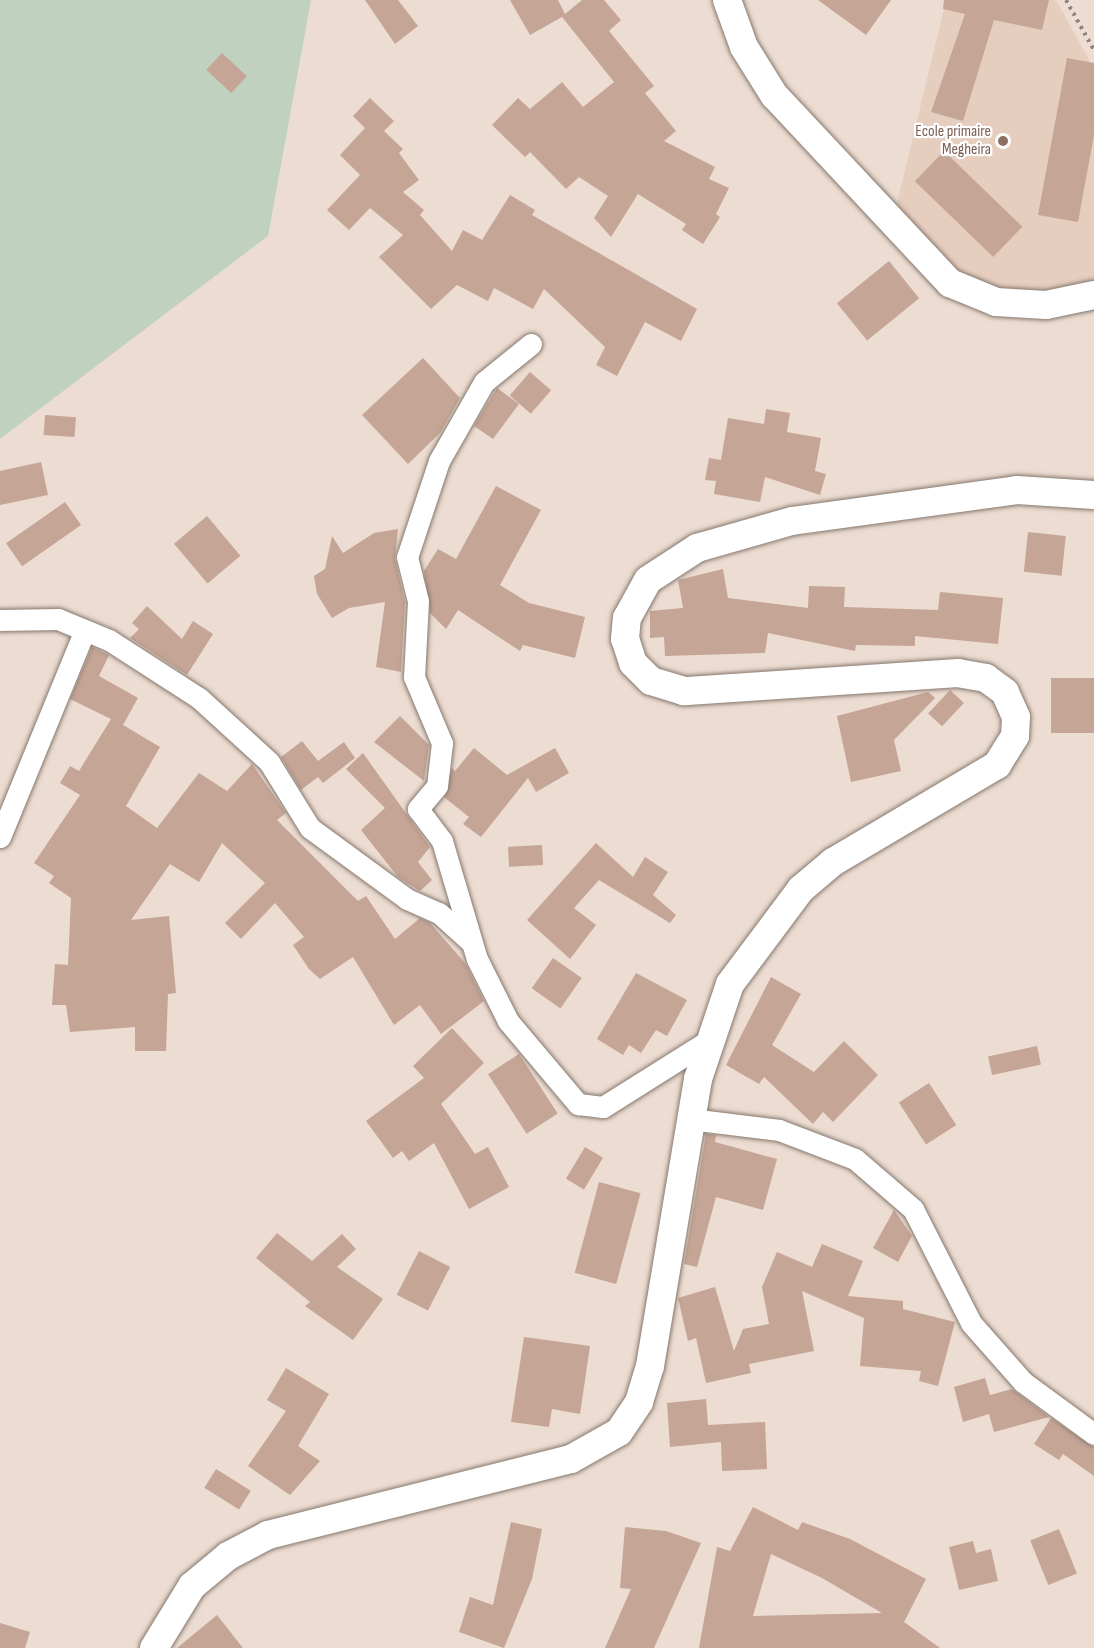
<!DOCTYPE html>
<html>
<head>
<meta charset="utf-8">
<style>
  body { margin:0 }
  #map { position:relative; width:1094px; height:1648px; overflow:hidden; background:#ecdcd1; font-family:"Sofia Sans Condensed",sans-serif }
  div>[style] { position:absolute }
  .built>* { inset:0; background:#e6cebf }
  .green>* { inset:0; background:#c0d2bf }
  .building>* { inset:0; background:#c5a596; transform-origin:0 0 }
  .path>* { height:4px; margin-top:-2px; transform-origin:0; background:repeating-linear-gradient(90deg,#90857d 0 3px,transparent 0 7.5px) }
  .roads { filter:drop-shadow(0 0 2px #86786e) drop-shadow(0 0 2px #86786e) }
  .street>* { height:21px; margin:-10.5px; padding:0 10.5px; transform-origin:10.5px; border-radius:10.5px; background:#fff }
  .secondary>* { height:28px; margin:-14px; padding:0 14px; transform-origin:14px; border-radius:14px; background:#fff }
  .dots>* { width:16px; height:16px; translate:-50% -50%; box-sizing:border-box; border:3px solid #fff; border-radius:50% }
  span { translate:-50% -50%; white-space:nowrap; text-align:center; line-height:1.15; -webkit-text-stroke:4.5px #fff; paint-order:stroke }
  .education-label { font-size:16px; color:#785e54 }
  .right { translate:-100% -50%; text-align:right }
</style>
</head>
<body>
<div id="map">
  <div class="built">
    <i style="clip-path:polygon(946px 0,1056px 0,1094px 69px,1094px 284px,1011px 298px,956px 270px,895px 212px)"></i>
  </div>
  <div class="green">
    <i style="clip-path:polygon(0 0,311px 0,268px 236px,0 439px)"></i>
  </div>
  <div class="building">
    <i style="clip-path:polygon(365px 0,398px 0,418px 26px,395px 44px)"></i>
    <i style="clip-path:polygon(510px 0,558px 0,565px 14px,582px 0,604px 0,621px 20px,609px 31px,654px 86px,645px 93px,676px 131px,664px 141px,715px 167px,709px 179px,729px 188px,716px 214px,720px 217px,703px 244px,682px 230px,686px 224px,638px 194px,611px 237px,594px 218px,608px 196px,579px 177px,566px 189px,530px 152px,525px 157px,492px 125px,518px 98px,530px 109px,562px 82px,583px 107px,614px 82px,562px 17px,530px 35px)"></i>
    <i style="clip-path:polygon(818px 0,891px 0,866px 35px)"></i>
    <i style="clip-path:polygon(944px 0,1049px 0,1042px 30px,994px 20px,963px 121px,931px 112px,965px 14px,943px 9px)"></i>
    <i style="left:222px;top:53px;width:34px;height:23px;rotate:43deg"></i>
    <i style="clip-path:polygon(1067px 58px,1094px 63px,1094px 135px,1078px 222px,1038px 215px)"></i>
    <i style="clip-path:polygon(370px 98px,394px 121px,384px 131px,403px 149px,399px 153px,419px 180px,403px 192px,424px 210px,420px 215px,452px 251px,463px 230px,482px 240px,510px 195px,535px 210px,532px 215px,697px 309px,681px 341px,645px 322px,617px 376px,596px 365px,605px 347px,544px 289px,533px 309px,494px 288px,488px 301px,457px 285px,431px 309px,379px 257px,403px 235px,370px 208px,349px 230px,327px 210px,360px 175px,340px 155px,365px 128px,353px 116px)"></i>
    <i style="left:944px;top:151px;width:109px;height:42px;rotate:44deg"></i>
    <i style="left:889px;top:261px;width:48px;height:67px;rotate:51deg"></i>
    <i style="clip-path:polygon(423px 358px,460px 398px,440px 433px,408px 464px,362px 415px)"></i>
    <i style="left:530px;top:372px;width:28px;height:31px;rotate:41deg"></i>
    <i style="clip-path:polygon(497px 388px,519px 404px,493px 439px,474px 426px)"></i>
    <i style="clip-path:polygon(766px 409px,790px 413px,787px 432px,821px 438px,815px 471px,826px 474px,820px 495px,765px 477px,760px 502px,714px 494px,716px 481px,705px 480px,709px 458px,721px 460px,728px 418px,764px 424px)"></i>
    <i style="left:45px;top:415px;width:31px;height:20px;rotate:4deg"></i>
    <i style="clip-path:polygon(41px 462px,48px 495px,0 505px,0 471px)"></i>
    <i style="clip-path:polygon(496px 486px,541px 510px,500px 585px,529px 603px,585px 617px,575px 658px,523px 645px,520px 651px,458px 610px,446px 629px,430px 613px,424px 571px,438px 549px,456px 559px)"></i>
    <i style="left:65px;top:502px;width:28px;height:72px;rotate:55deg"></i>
    <i style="left:207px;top:516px;width:52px;height:43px;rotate:50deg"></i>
    <i style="clip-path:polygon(398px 529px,395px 559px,405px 602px,401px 672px,376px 667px,385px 602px,349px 608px,332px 618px,317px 594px,314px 576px,325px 569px,332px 536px,343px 553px,374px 533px)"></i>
    <i style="left:1028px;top:532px;width:38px;height:40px;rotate:6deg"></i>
    <i style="clip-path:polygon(723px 569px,728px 598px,808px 608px,809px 586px,845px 587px,844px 607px,938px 610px,940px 592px,1003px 598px,998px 644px,915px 636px,915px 646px,856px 645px,855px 651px,768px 633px,765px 653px,665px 656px,664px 637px,650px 638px,650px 611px,683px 608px,678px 580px)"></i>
    <i style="clip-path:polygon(147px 606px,182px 639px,193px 621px,213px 634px,187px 675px,130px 638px,139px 629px,132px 623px)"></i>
    <i style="clip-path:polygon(92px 647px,109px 655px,99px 676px,138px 698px,123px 725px,160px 747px,126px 806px,157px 828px,199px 773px,227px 791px,252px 764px,286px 813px,277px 820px,358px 901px,366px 896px,395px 939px,420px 918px,430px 923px,465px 963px,484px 1001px,441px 1034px,420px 1005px,394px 1025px,353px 957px,320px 979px,309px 969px,293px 945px,304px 937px,275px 903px,241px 939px,225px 923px,265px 883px,222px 843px,199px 882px,170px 864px,131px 920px,169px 916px,176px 993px,168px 994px,166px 1051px,135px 1051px,135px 1027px,70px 1032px,66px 1005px,52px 1005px,55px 964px,68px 965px,71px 898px,49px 883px,54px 876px,34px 863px,80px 795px,60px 783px,70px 766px,79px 771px,111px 719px,70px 699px)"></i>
    <i style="left:1094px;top:678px;width:55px;height:43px;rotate:90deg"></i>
    <i style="left:950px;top:690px;width:19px;height:32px;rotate:43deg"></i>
    <i style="clip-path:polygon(928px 692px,935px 698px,894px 740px,901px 771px,851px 782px,837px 716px)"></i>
    <i style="clip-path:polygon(400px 716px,429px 745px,424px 781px,374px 742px)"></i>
    <i style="clip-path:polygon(302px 741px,318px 761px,344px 742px,355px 758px,323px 783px,318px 777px,301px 790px,281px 757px)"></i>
    <i style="clip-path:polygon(474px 748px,507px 775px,555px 748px,569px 773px,536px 792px,528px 778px,481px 837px,463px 824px,469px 817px,444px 797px,452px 768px,455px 771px)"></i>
    <i style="clip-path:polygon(363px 753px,430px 847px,418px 862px,432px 880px,420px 891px,398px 877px,361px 830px,385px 808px,346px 769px)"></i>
    <i style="clip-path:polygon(596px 843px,633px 877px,645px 857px,668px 872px,653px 895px,676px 915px,670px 923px,599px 880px,574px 908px,596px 925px,570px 959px,527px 920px)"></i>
    <i style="left:542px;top:845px;width:20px;height:34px;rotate:87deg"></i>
    <i style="left:553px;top:958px;width:35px;height:37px;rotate:35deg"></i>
    <i style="clip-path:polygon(636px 973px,687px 1000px,667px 1036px,656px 1030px,641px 1053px,629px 1045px,623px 1055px,597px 1039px)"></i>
    <i style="clip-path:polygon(771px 977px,801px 994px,772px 1045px,814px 1072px,844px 1041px,878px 1075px,833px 1122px,823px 1112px,813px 1124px,764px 1077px,759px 1084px,726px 1065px)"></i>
    <i style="clip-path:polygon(452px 1028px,484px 1063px,441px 1104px,475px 1154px,488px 1147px,509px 1187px,469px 1209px,434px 1143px,409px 1161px,402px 1151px,393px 1158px,366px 1121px,424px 1078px,413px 1066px)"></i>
    <i style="left:1037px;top:1046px;width:19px;height:50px;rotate:78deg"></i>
    <i style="left:519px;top:1054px;width:71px;height:37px;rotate:57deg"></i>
    <i style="left:929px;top:1083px;width:50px;height:36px;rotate:57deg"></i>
    <i style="clip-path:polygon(706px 1134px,716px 1135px,715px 1142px,777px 1159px,763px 1210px,716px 1197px,697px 1267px,684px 1264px)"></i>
    <i style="left:585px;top:1147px;width:21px;height:37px;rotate:31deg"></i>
    <i style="left:599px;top:1182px;width:43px;height:94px;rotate:15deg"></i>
    <i style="clip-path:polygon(894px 1210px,912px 1236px,898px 1262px,873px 1248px)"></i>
    <i style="clip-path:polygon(277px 1233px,312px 1261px,342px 1234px,356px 1249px,337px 1267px,383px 1299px,353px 1340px,305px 1306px,310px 1302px,256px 1258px)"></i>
    <i style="clip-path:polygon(822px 1244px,863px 1261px,848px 1296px,903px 1301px,903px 1309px,955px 1322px,938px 1386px,919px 1381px,921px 1371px,860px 1366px,864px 1318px,802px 1291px,814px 1351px,749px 1364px,751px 1373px,706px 1383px,696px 1338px,688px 1341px,678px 1298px,715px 1287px,734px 1351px,743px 1329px,769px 1324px,762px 1287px,777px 1252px,812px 1267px)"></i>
    <i style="left:419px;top:1251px;width:35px;height:49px;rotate:27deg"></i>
    <i style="clip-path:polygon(524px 1337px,590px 1346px,580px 1414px,552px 1409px,549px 1427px,511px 1422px)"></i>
    <i style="clip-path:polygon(286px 1368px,329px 1394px,298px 1446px,320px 1461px,290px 1495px,248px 1466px,286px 1411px,267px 1400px)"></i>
    <i style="clip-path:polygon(985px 1378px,990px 1395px,1012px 1389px,1049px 1417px,994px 1432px,989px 1414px,963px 1422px,954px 1387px)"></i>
    <i style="clip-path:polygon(706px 1399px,708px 1425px,765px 1422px,767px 1469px,722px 1471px,721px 1442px,670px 1447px,667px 1403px)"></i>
    <i style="clip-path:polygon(1051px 1418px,1094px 1447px,1094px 1476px,1063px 1454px,1059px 1460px,1034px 1444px)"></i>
    <i style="left:216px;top:1469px;width:41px;height:22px;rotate:32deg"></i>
    <i style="clip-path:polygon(evenodd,753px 1507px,798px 1530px,802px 1522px,850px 1539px,926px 1579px,904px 1622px,940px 1648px,699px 1648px,717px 1547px,730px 1551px,753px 1507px,771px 1554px,822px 1578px,882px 1613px,753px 1616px,771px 1554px)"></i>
    <i style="clip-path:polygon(511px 1522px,542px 1529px,532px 1579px,504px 1648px,459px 1632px,470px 1597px,493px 1605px)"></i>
    <i style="clip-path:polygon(625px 1527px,666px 1531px,701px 1543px,654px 1648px,605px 1648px,631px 1589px,620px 1588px)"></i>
    <i style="left:1059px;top:1529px;width:48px;height:31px;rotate:68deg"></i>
    <i style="clip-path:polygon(973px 1541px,976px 1553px,991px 1549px,998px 1581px,959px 1590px,949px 1547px)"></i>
    <i style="clip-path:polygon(217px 1615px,243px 1648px,177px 1648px)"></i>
    <i style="clip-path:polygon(0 1623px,30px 1632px,25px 1648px,0 1648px)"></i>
  </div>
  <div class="path">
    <i style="left:1066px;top:0;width:57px;rotate:60.8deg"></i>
  </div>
  <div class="roads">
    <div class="street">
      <i style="left:531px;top:344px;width:60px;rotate:141deg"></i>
      <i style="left:484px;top:382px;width:91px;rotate:119.7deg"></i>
      <i style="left:439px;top:461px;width:101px;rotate:108.4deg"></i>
      <i style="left:407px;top:557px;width:45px;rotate:76deg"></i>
      <i style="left:418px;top:601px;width:76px;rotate:93deg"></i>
      <i style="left:414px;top:677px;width:72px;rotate:67deg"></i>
      <i style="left:442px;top:743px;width:43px;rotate:96.6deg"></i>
      <i style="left:437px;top:786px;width:30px;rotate:130deg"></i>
      <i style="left:418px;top:809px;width:40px;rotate:53deg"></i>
      <i style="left:442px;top:841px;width:123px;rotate:73.5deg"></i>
      <i style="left:477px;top:959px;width:69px;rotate:63.4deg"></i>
      <i style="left:508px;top:1021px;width:109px;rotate:49.9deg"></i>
      <i style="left:578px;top:1104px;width:25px;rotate:7deg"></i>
      <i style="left:603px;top:1107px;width:124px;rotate:-32.2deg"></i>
      <i style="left:0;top:620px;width:58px;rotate:-1deg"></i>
      <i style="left:58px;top:619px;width:55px;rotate:22.4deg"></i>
      <i style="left:109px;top:640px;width:107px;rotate:32.8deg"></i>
      <i style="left:199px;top:698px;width:95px;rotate:42.4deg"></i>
      <i style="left:269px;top:762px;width:78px;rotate:58.2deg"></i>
      <i style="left:310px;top:828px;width:120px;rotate:36.2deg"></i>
      <i style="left:407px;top:899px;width:35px;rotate:24deg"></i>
      <i style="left:439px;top:913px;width:42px;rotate:42.1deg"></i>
      <i style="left:0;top:837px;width:222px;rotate:-67.7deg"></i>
      <i style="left:690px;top:1119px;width:90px;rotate:7deg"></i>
      <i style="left:779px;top:1130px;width:81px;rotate:20.9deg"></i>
      <i style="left:855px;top:1159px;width:77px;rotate:40.8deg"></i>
      <i style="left:913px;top:1209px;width:128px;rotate:63deg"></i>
      <i style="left:971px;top:1323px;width:79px;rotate:48.6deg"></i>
      <i style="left:1023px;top:1382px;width:88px;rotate:36.2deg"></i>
    </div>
    <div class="secondary">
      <i style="left:727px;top:0;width:50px;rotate:70.1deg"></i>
      <i style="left:744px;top:47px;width:57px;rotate:58deg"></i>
      <i style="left:774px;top:95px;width:258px;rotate:46.9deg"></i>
      <i style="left:950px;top:283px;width:50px;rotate:22.4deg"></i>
      <i style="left:996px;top:302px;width:50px;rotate:3.4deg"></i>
      <i style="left:1046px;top:305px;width:49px;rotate:-11.8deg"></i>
      <i style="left:154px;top:1648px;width:73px;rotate:-58.5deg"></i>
      <i style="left:192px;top:1586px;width:47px;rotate:-39.8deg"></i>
      <i style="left:228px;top:1556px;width:45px;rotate:-27.7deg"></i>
      <i style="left:268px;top:1535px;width:312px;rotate:-14.1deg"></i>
      <i style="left:571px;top:1459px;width:55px;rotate:-29.4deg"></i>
      <i style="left:619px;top:1432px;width:36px;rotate:-56deg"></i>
      <i style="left:639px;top:1402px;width:38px;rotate:-73deg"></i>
      <i style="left:650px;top:1366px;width:291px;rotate:-80.5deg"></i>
      <i style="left:698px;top:1079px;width:100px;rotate:-71.4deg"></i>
      <i style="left:730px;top:984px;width:119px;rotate:-53.2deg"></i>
      <i style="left:801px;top:889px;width:42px;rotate:-40.2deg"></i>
      <i style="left:833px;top:862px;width:191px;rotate:-30.6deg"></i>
      <i style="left:997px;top:765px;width:34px;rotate:-58deg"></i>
      <i style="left:1015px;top:736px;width:19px;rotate:-87deg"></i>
      <i style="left:1016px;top:717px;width:27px;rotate:-114deg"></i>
      <i style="left:1005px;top:692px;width:24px;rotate:-144deg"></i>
      <i style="left:986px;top:678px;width:28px;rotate:-170deg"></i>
      <i style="left:958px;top:673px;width:275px;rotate:176.2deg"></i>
      <i style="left:684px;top:691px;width:34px;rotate:-163deg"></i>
      <i style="left:651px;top:681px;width:25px;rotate:-135deg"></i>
      <i style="left:633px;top:663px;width:25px;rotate:-108deg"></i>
      <i style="left:625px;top:639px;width:21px;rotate:-85deg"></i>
      <i style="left:627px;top:618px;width:43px;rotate:-61.1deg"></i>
      <i style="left:648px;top:580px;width:59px;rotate:-33.1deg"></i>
      <i style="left:697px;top:548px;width:99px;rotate:-15.9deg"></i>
      <i style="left:792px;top:521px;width:227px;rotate:-7.8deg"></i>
      <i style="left:1017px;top:490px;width:77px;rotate:3.7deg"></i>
    </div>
  </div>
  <div class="dots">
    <i style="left:1003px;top:141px;background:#8d6e63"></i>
  </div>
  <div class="education-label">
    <span class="right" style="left:991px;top:141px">Ecole primaire<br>Megheira</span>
  </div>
</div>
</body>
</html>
